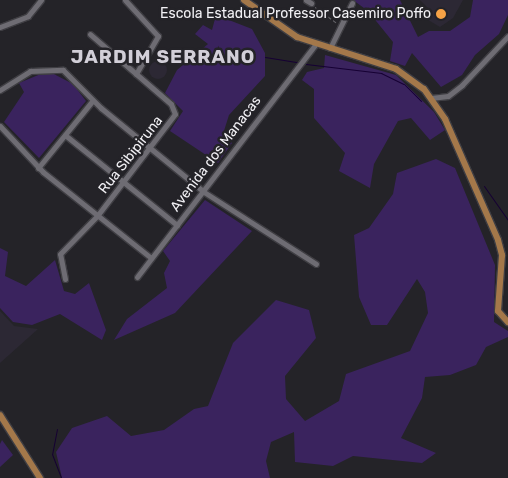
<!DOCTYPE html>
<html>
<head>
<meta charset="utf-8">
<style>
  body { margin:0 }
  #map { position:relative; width:508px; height:478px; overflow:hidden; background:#242328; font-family:Rubik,sans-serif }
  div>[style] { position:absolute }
  .built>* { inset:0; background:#2c2834 }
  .round { border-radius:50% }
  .green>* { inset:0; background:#3a235e }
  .stream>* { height:1px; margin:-0.5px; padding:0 0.5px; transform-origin:0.5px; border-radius:0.5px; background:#160033 }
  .path>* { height:1px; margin-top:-0.5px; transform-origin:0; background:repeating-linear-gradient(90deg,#66656a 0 5px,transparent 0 7.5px) }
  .roads { filter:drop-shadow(1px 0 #3f3e43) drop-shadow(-1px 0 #3f3e43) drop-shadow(0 1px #3f3e43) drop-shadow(0 -1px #3f3e43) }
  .minor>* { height:5px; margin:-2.5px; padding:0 2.5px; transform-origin:2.5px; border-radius:2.5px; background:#6e6c73 }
  .major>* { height:6px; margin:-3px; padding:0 3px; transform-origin:3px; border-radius:3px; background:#a4784a }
  .dots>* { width:14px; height:14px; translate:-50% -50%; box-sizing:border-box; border:2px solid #242328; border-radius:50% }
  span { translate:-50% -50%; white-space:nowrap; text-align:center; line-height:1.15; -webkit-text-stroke:5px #242328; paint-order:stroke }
  .poi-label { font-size:14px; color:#f2f1f5 }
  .right { translate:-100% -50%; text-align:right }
  .street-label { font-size:14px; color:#f2f1f5 }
  .district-label { font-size:19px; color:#d2cfd8; font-weight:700; letter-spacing:1px }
</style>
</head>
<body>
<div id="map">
  <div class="built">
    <i style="clip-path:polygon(420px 0,463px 0,453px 18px,440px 27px,425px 18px,430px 10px)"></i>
    <i class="round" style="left:149px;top:61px;width:18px;height:18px"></i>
    <i style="clip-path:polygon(0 311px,14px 326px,38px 329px,0 363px)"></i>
  </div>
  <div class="green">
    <i style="clip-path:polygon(353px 0,400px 0,418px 37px,429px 31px,450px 31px,470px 17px,473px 0,508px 0,508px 15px,499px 34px,475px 55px,462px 75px,441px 87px,412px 53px,405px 66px,390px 61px,393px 42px,368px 11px)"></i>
    <i style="clip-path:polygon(216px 15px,252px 29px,265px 53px,265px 76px,229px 115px,223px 134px,232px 143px,218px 163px,170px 131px,183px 111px,165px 93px,177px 70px,208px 44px,195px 34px,203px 25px,212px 30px)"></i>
    <i style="clip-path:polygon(325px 55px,396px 75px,434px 112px,445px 130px,430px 140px,411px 118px,398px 121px,374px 164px,370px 188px,339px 171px,345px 153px,314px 118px,314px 89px,302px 80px,307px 72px,324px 68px)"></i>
    <i style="clip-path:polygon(48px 71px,73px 84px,86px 101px,39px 158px,4px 122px,24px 92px,19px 83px)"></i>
    <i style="clip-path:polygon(436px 159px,455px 168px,495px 265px,494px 322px,508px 331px,508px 337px,486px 347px,476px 365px,450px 375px,425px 377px,422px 398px,401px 438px,436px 453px,422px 463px,353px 456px,333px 466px,295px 462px,294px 432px,271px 442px,266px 461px,270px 478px,62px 478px,56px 452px,72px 428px,107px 416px,131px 436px,164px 430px,194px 409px,208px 406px,233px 343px,276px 300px,309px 310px,316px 338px,285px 376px,286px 399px,305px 421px,339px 401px,346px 374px,410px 351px,428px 313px,425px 292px,417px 279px,387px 325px,371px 325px,359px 297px,354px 235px,369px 228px,393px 194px,397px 173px)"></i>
    <i style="clip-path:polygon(205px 200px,252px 231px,175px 313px,114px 340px,127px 319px,167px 288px,164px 273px,170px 261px,163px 251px)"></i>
    <i style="clip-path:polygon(0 248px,8px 252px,5px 276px,26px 286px,55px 260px,64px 291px,75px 294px,89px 283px,106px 330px,102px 340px,60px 314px,32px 325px,13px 322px,0 308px)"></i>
    <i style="clip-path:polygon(2px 440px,13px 455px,0 467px,0 444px)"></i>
  </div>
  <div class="stream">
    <i style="left:265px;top:57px;width:33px;rotate:9deg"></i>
    <i style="left:306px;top:64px;width:76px;rotate:6.8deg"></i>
    <i style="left:381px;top:73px;width:25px;rotate:26deg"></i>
    <i style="left:404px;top:84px;width:24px;rotate:45deg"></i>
    <i style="left:484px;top:186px;width:42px;rotate:54.8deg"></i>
    <i style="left:57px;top:429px;width:25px;rotate:101deg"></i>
    <i style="left:52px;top:454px;width:26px;rotate:69deg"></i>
  </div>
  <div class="path">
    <i style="left:315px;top:7px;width:26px;rotate:36deg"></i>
  </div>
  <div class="roads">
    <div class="minor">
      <i style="left:125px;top:0;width:49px;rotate:47.5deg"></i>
      <i style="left:158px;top:36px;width:44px;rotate:120.1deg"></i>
      <i style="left:306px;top:0;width:6px;rotate:31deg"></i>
      <i style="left:0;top:27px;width:30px;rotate:-21deg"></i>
      <i style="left:28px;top:16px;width:21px;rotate:-51deg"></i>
      <i style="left:330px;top:48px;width:50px;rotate:-63.9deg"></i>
      <i style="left:0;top:90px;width:36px;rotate:-32deg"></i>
      <i style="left:30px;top:71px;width:33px;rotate:-2deg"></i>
      <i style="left:63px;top:70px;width:54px;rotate:45deg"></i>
      <i style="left:101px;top:108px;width:133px;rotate:39.2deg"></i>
      <i style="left:204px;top:192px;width:133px;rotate:32.7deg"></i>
      <i style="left:431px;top:98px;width:17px;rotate:-7deg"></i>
      <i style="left:448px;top:96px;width:18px;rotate:-38deg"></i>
      <i style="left:462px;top:85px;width:67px;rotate:-46.8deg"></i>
      <i style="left:0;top:126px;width:63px;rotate:46.9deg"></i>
      <i style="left:43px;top:172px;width:138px;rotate:38.5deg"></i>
      <i style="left:65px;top:135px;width:144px;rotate:38.8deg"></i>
      <i style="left:38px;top:168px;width:87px;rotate:-51deg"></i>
      <i style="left:137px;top:277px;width:292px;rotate:-52.5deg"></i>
      <i style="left:65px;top:279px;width:25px;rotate:-101deg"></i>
      <i style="left:60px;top:254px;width:53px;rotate:-45.8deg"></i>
      <i style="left:97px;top:216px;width:128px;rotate:-52.6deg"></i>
      <i style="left:175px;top:114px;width:11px;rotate:-112deg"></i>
      <i style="left:171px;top:104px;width:107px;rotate:-139.2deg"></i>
    </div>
    <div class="major">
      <i style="left:244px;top:0;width:65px;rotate:34.9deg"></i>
      <i style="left:297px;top:37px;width:104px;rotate:17.9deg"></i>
      <i style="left:396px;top:69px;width:34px;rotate:36deg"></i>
      <i style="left:424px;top:89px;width:37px;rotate:55deg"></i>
      <i style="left:445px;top:119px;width:132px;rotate:66.3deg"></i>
      <i style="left:498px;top:240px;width:16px;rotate:75deg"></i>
      <i style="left:502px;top:255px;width:56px;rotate:94.1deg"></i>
      <i style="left:498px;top:311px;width:15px;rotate:48deg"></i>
      <i style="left:0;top:415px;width:75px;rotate:57.6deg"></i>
    </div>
  </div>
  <div class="dots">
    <i style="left:441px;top:14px;background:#f6a246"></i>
  </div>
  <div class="poi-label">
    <span class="right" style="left:431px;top:14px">Escola Estadual Professor Casemiro Poffo</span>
  </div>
  <div class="street-label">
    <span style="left:216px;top:154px;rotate:-53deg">Avenida dos Manacas</span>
    <span style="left:131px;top:155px;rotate:-52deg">Rua Sibipiruna</span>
  </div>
  <div class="district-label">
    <span style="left:163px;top:57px">JARDIM SERRANO</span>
  </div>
</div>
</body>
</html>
